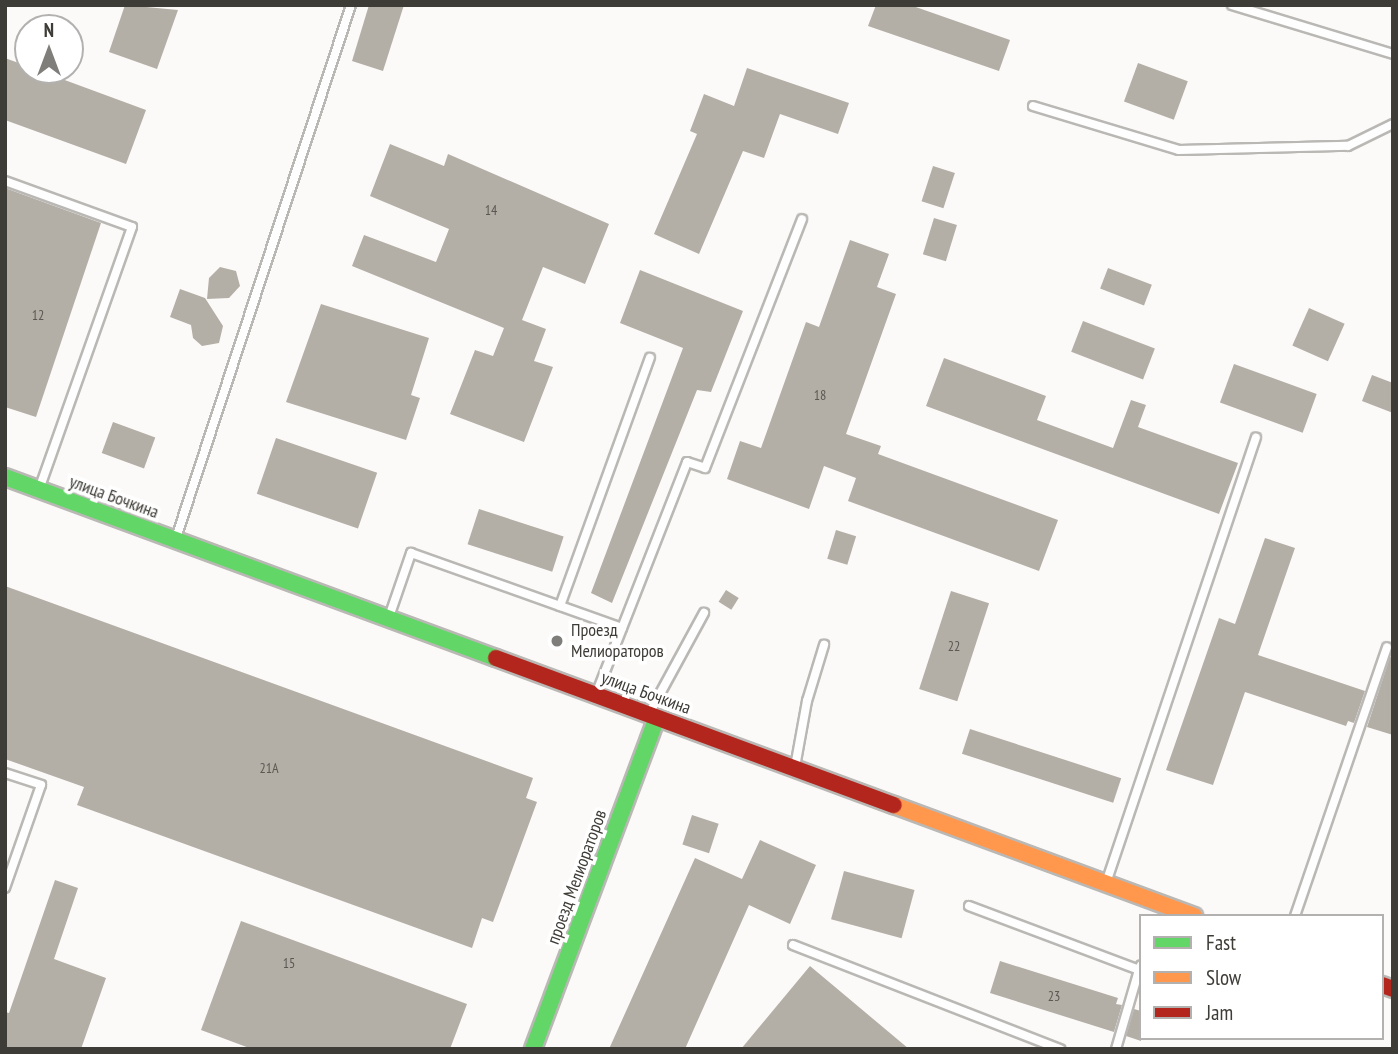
<!DOCTYPE html>
<html>
<head>
<meta charset="utf-8">
<style>
  body { margin:0 }
  #map { position:relative; width:1398px; height:1054px; overflow:hidden; background:#fcfaf8; font-family:"PT Sans Narrow",sans-serif }
  div>[style] { position:absolute }
  .building>* { inset:0; background:#b3aea6; transform-origin:0 0 }
  .roads { filter:drop-shadow(2px 0 #bab8b5) drop-shadow(-2px 0 #bab8b5) drop-shadow(0 2px #bab8b5) drop-shadow(0 -2px #bab8b5) }
  .lane>* { height:8px; margin:-4px; padding:0 4px; transform-origin:4px; border-radius:4px; background:#fffefe }
  .fast>* { height:16px; margin:-8px; padding:0 8px; transform-origin:8px; border-radius:8px; background:#63d668 }
  .slow>* { height:16px; margin:-8px; padding:0 8px; transform-origin:8px; border-radius:8px; background:#ff974d }
  .jam>* { height:16px; margin:-8px; padding:0 8px; transform-origin:8px; border-radius:8px; background:#b3261e }
  .dots>* { width:19px; height:19px; translate:-50% -50%; box-sizing:border-box; border:4px solid #fff; border-radius:50% }
  span { translate:-50% -50%; white-space:nowrap; text-align:center; line-height:1.15; -webkit-text-stroke:7px #fff; paint-order:stroke }
  .number-label { font-size:14px; color:#5b5852 }
  .number-label span { -webkit-text-stroke-width:0 }
  .street-label { font-size:18px; color:#3e3c36 }
  .poi-label { font-size:18px; color:#3e3c36 }
  .left { translate:0 -50%; text-align:left }
  .frame { position:absolute; inset:0; border:7px solid #3e3c36; pointer-events:none }
  .legend { position:absolute; left:1139px; top:914px; width:245px; height:126px; box-sizing:border-box; background:#fff; border:2px solid #b2b1af; margin:0; padding:9px 12px; list-style:none; font-size:21px; color:#3e3c36 }
  .legend li { display:flex; align-items:center; gap:14px; height:35px }
  .legend b { width:35px; border:2px solid #b2b1af }
  .north { position:absolute; left:14px; top:14px; width:70px; height:70px; box-sizing:border-box; background:#fff; border:2px solid #b2b1af; border-radius:50%; rotate:0deg; font-size:19px; font-weight:700; line-height:28px; text-align:center; color:#3e3c36 }
  .north::after { content:''; display:block; margin:auto; width:24px; height:32px; background:#807e7a; clip-path:polygon(50% 0,100% 100%,50% 72%,0 100%) }
</style>
</head>
<body>
<div id="map">
  <div class="building">
    <i style="clip-path:polygon(125px 5px,178px 10px,157px 69px,109px 52px)"></i>
    <i style="clip-path:polygon(369px 5px,404px 5px,383px 71px,352px 61px)"></i>
    <i style="clip-path:polygon(876px 5px,910px 5px,1010px 40px,999px 71px,868px 26px)"></i>
    <i style="clip-path:polygon(5px 58px,146px 110px,126px 164px,5px 120px)"></i>
    <i style="left:1138px;top:63px;width:53px;height:41px;rotate:20deg"></i>
    <i style="clip-path:polygon(747px 68px,849px 103px,838px 134px,780px 114px,764px 158px,743px 151px,699px 254px,654px 234px,697px 134px,690px 131px,704px 94px,734px 106px)"></i>
    <i style="clip-path:polygon(390px 144px,444px 166px,448px 154px,609px 224px,585px 284px,543px 267px,522px 320px,546px 329px,534px 361px,553px 367px,524px 442px,450px 414px,475px 350px,493px 356px,504px 328px,352px 266px,364px 235px,436px 262px,449px 229px,370px 196px)"></i>
    <i style="left:933px;top:166px;width:23px;height:37px;rotate:18deg"></i>
    <i style="clip-path:polygon(5px 188px,101px 223px,36px 417px,5px 407px)"></i>
    <i style="left:934px;top:218px;width:24px;height:38px;rotate:17deg"></i>
    <i style="clip-path:polygon(850px 240px,889px 254px,877px 287px,896px 294px,846px 434px,881px 446px,878px 454px,1058px 520px,1039px 571px,848px 501px,856px 478px,824px 466px,809px 509px,727px 479px,740px 441px,761px 448px,806px 322px,819px 327px)"></i>
    <i style="clip-path:polygon(220px 267px,236px 271px,240px 286px,229px 298px,207px 299px,209px 278px)"></i>
    <i style="left:1108px;top:268px;width:47px;height:22px;rotate:21deg"></i>
    <i style="clip-path:polygon(640px 270px,743px 311px,711px 392px,697px 390px,612px 603px,591px 593px,683px 348px,620px 323px)"></i>
    <i style="clip-path:polygon(180px 289px,205px 298px,223px 326px,219px 343px,202px 346px,193px 338px,191px 325px,170px 317px)"></i>
    <i style="clip-path:polygon(321px 304px,429px 338px,411px 395px,420px 398px,406px 440px,286px 402px)"></i>
    <i style="left:1309px;top:308px;width:39px;height:41px;rotate:24deg"></i>
    <i style="left:1083px;top:321px;width:77px;height:33px;rotate:21deg"></i>
    <i style="clip-path:polygon(944px 358px,1046px 396px,1037px 420px,1113px 448px,1131px 400px,1146px 405px,1138px 427px,1238px 463px,1219px 514px,926px 406px)"></i>
    <i style="left:1234px;top:364px;width:88px;height:41px;rotate:20deg"></i>
    <i style="clip-path:polygon(1372px 375px,1393px 383px,1393px 413px,1362px 401px)"></i>
    <i style="left:113px;top:422px;width:45px;height:33px;rotate:20deg"></i>
    <i style="left:276px;top:438px;width:107px;height:59px;rotate:19deg"></i>
    <i style="left:479px;top:509px;width:89px;height:37px;rotate:18deg"></i>
    <i style="left:836px;top:530px;width:21px;height:30px;rotate:17deg"></i>
    <i style="clip-path:polygon(1265px 538px,1295px 548px,1258px 655px,1365px 691px,1354px 723px,1348px 721px,1346px 726px,1245px 692px,1213px 785px,1166px 770px,1219px 618px,1235px 624px)"></i>
    <i style="clip-path:polygon(5px 586px,533px 778px,526px 798px,537px 802px,493px 922px,482px 918px,472px 948px,77px 805px,84px 787px,5px 759px)"></i>
    <i style="left:726px;top:590px;width:15px;height:14px;rotate:32deg"></i>
    <i style="left:951px;top:591px;width:40px;height:103px;rotate:18deg"></i>
    <i style="clip-path:polygon(1390px 657px,1393px 658px,1393px 735px,1367px 727px)"></i>
    <i style="left:970px;top:729px;width:159px;height:26px;rotate:18deg"></i>
    <i style="left:692px;top:815px;width:28px;height:31px;rotate:18deg"></i>
    <i style="clip-path:polygon(760px 840px,816px 865px,790px 924px,749px 905px,685px 1049px,609px 1049px,695px 858px,742px 879px)"></i>
    <i style="left:844px;top:871px;width:73px;height:50px;rotate:15deg"></i>
    <i style="clip-path:polygon(55px 880px,78px 888px,54px 959px,106px 978px,81px 1049px,5px 1049px,5px 1012px,9px 1013px)"></i>
    <i style="clip-path:polygon(241px 921px,467px 1004px,450px 1049px,252px 1049px,201px 1030px)"></i>
    <i style="clip-path:polygon(1000px 961px,1118px 998px,1116px 1004px,1122px 1005px,1114px 1032px,990px 993px)"></i>
    <i style="clip-path:polygon(810px 966px,909px 1049px,741px 1049px)"></i>
    <i style="clip-path:polygon(1134px 1009px,1141px 1011px,1141px 1041px,1126px 1036px)"></i>
  </div>
  <div class="roads">
    <div class="lane">
      <i style="left:1232px;top:5px;width:168px;rotate:16.9deg"></i>
      <i style="left:1033px;top:106px;width:152px;rotate:16.8deg"></i>
      <i style="left:1179px;top:150px;width:169px;rotate:-1.4deg"></i>
      <i style="left:1348px;top:146px;width:50px;rotate:-26.1deg"></i>
      <i style="left:5px;top:181px;width:135px;rotate:19.9deg"></i>
      <i style="left:132px;top:227px;width:276px;rotate:109.5deg"></i>
      <i style="left:176px;top:538px;width:561px;rotate:-71.82deg"></i>
      <i style="left:560px;top:606px;width:264px;rotate:-70.1deg"></i>
      <i style="left:389px;top:617px;width:68px;rotate:-71deg"></i>
      <i style="left:411px;top:553px;width:224px;rotate:19.6deg"></i>
      <i style="left:597px;top:692px;width:247px;rotate:-68.6deg"></i>
      <i style="left:687px;top:462px;width:19px;rotate:18deg"></i>
      <i style="left:705px;top:468px;width:267px;rotate:-68.7deg"></i>
      <i style="left:650px;top:712px;width:113px;rotate:-61.4deg"></i>
      <i style="left:795px;top:767px;width:67px;rotate:-79.7deg"></i>
      <i style="left:807px;top:701px;width:59px;rotate:-73.1deg"></i>
      <i style="left:5px;top:773px;width:38px;rotate:18deg"></i>
      <i style="left:41px;top:785px;width:109px;rotate:109.3deg"></i>
      <i style="left:1106px;top:883px;width:470px;rotate:-71.4deg"></i>
      <i style="left:969px;top:906px;width:182px;rotate:20.6deg"></i>
      <i style="left:1139px;top:970px;width:5px;rotate:-68deg"></i>
      <i style="left:1295px;top:916px;width:284px;rotate:-71.1deg"></i>
      <i style="left:793px;top:945px;width:287px;rotate:21.3deg"></i>
      <i style="left:1116px;top:1049px;width:82px;rotate:-73.8deg"></i>
    </div>
    <div class="fast">
      <i style="left:5px;top:477px;width:523px;rotate:20.24deg"></i>
      <i style="left:533px;top:1049px;width:353px;rotate:-69.5deg"></i>
    </div>
    <div class="slow">
      <i style="left:894px;top:805px;width:320px;rotate:20.3deg"></i>
    </div>
    <div class="jam">
      <i style="left:496px;top:658px;width:424px;rotate:20.3deg"></i>
      <i style="left:1382px;top:985px;width:12px;rotate:20deg"></i>
    </div>
  </div>
  <div class="dots">
    <i style="left:557px;top:641px;background:#807e7a"></i>
  </div>
  <div class="number-label">
    <span style="left:491px;top:210px">14</span>
    <span style="left:38px;top:315px">12</span>
    <span style="left:820px;top:395px">18</span>
    <span style="left:954px;top:646px">22</span>
    <span style="left:269px;top:768px">21А</span>
    <span style="left:289px;top:963px">15</span>
    <span style="left:1054px;top:996px">23</span>
  </div>
  <div class="street-label">
    <span style="left:114px;top:497px;rotate:20deg">улица Бочкина</span>
    <span style="left:646px;top:693px;rotate:20deg">улица Бочкина</span>
    <span style="left:577px;top:877px;rotate:-70deg">проезд Мелиораторов</span>
  </div>
  <div class="poi-label">
    <span class="left" style="left:571px;top:641px">Проезд<br>Мелиораторов</span>
  </div>
  <div class="frame"></div>
  <ul class="legend">
  <li><b style="height:9px;background:#63d668"></b>Fast</li>
  <li><b style="height:9px;background:#ff974d"></b>Slow</li>
  <li><b style="height:9px;background:#b3261e"></b>Jam</li>
  </ul>
  <div class="north">N</div>
</div>
</body>
</html>
